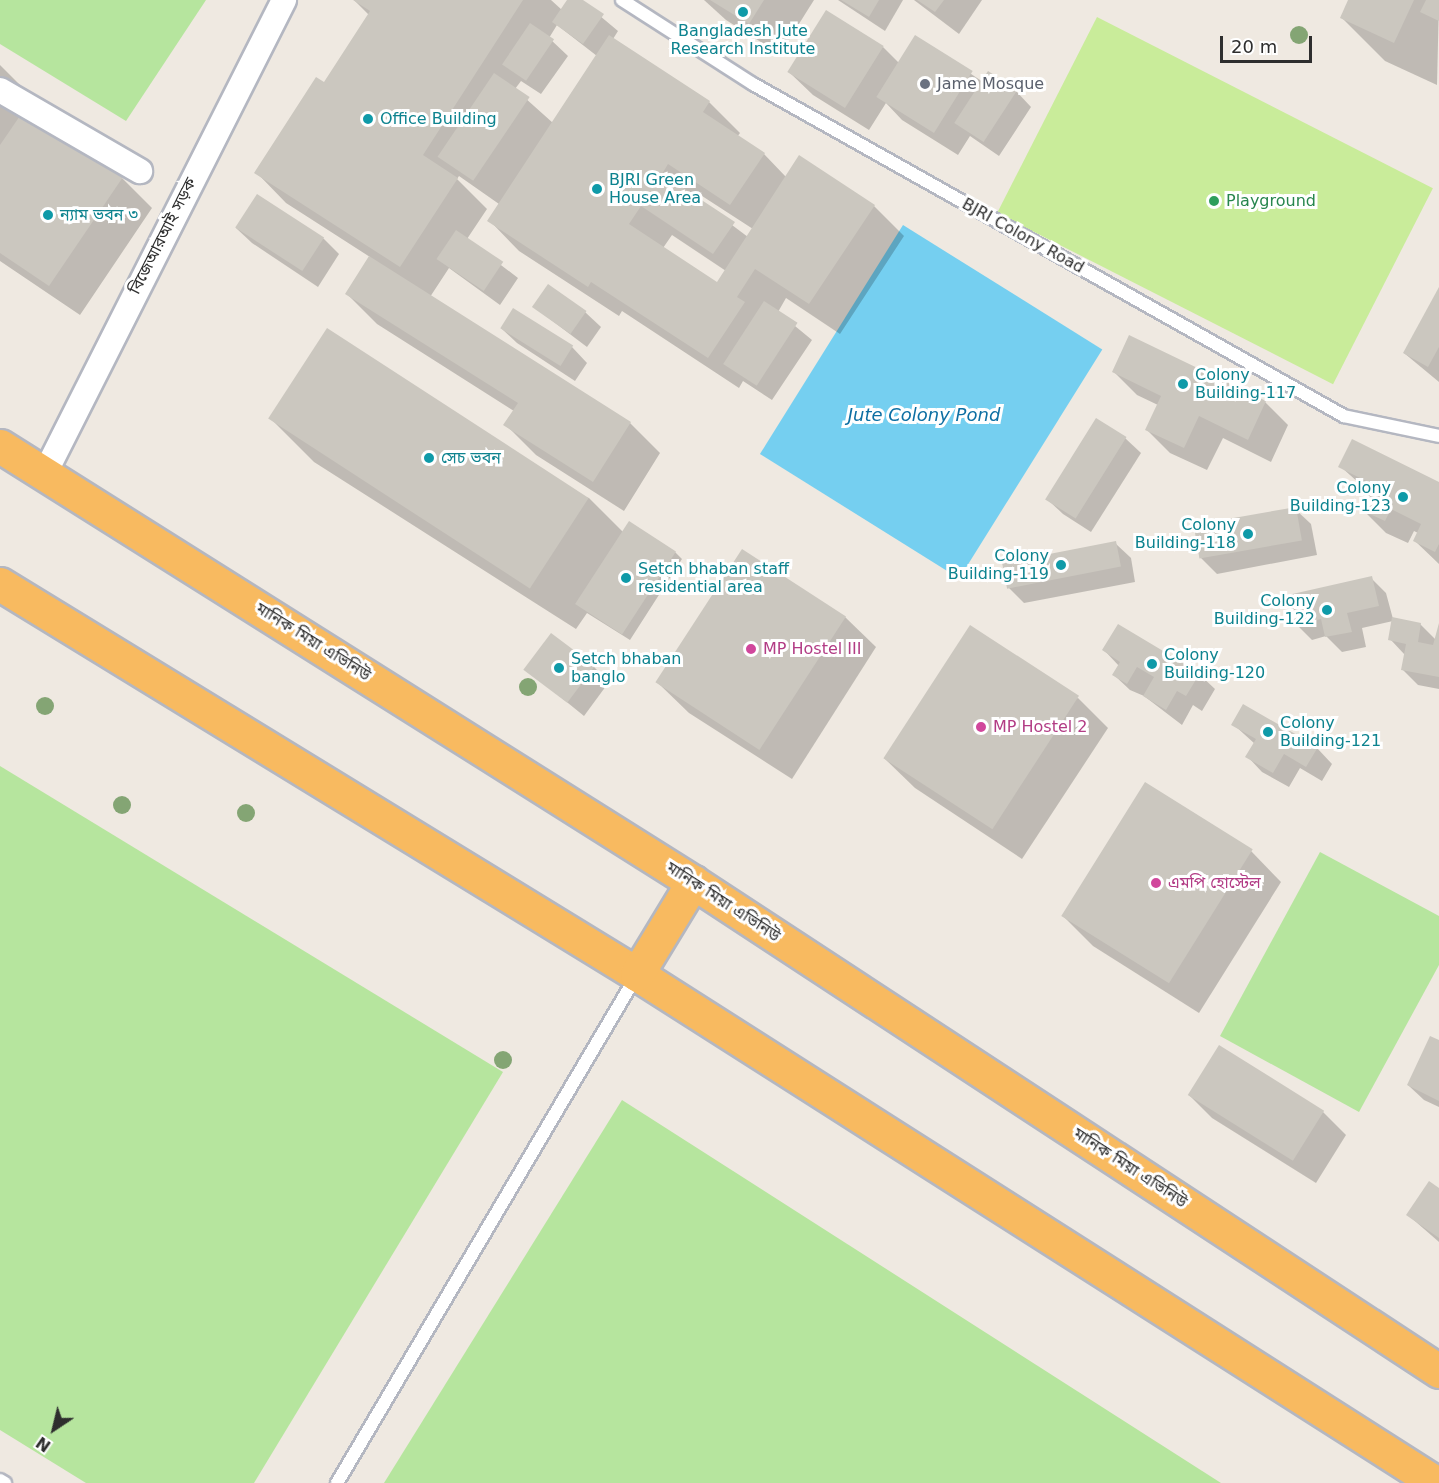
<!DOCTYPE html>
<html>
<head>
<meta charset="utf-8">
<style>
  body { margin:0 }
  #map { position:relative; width:1439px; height:1483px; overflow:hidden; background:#efe9e1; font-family:"DejaVu Sans","Noto Sans Bengali",sans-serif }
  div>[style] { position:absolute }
  .green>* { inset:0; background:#b6e59e }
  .pitch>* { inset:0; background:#c9ec9a; transform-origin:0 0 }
  .water>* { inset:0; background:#75cff0; transform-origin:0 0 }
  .shadow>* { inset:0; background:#0003 }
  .building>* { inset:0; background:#cbc7bf; transform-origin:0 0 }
  .roads { filter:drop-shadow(2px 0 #b4b7c1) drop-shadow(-2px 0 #b4b7c1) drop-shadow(0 2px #b4b7c1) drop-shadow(0 -2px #b4b7c1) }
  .service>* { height:12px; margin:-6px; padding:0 6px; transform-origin:6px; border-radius:6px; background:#fff }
  .minor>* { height:24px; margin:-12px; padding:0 12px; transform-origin:12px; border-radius:12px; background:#fff }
  .trunk>* { height:33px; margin:-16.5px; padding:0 16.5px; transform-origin:16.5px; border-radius:16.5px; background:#f8ba60 }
  .trees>* { width:18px; height:18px; margin:-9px; border-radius:50%; background:#84a574 }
  .dots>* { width:16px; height:16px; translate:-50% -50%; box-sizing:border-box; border:3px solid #fff; border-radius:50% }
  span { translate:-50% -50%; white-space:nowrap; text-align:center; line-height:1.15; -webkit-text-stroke:6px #fff; paint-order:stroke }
  .culture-label { font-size:16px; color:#0d838f }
  .left { translate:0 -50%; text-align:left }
  .right { translate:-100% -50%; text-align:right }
  .worship-label { font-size:16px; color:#5b616d }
  .leisure-label { font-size:16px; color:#27864d }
  .street-label { font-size:16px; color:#2e2e2e }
  .hotel-label { font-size:16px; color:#b23c85 }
  .water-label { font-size:18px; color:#0d6fa3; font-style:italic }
  .north { position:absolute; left:24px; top:1399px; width:60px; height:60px; -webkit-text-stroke:4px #fff; paint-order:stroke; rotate:215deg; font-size:16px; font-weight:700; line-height:24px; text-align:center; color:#2e2e2e }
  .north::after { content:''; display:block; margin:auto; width:21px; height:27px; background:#2e2e2e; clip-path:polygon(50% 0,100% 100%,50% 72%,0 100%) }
  .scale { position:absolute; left:1220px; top:36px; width:92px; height:27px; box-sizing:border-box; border:3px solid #2e2e2e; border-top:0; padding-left:8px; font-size:18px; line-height:21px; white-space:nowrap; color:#2e2e2e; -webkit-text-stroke:4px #fff; paint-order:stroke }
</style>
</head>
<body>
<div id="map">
  <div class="green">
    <i style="clip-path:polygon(0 0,206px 0,126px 121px,0 44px)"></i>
    <i style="clip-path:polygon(0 766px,503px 1072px,254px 1483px,86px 1483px,0 1430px)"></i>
    <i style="clip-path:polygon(1320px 852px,1439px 916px,1439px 965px,1359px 1112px,1220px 1036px)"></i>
    <i style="clip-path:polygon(622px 1100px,1221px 1483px,384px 1483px)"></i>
  </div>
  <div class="pitch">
    <i style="left:1097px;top:17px;width:377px;height:220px;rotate:27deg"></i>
  </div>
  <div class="water">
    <i style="left:903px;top:225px;width:235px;height:270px;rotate:32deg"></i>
  </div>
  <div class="shadow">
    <i style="clip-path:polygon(evenodd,354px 0,551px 0,562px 10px,569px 0,581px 0,618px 31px,613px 39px,709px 102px,740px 133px,737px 137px,764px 154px,786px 177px,874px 206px,904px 236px,840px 334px,786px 298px,778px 312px,812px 340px,772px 400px,743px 381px,739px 388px,622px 311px,619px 316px,519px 251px,489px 220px,499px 204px,459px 176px,457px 179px,487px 209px,467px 239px,518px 278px,500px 305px,449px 268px,430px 297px,630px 423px,660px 453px,624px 511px,536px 455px,505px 424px,514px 411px,377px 324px,347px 294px,370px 257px,286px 203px,256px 172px,324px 84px,369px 15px,354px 0,557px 25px,597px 56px,553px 123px,515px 89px,521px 81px,541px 94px,568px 56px,549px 38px,557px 25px,354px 0,699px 194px,753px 229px,748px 237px,696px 198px,699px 194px,354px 0,672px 235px,726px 271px,717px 284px,663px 248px,672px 235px)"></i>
    <i style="clip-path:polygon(704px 0,814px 0,780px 54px,726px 20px)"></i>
    <i style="clip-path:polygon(838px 0,903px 0,885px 31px)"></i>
    <i style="clip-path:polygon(914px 0,982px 0,959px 34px)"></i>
    <i style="clip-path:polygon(1349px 0,1439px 0,1437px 85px,1385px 61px,1341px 17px)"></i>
    <i style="clip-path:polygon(916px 37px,983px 82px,1016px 91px,1031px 107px,999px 156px,970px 136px,958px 155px,902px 120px,886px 103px,869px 130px,813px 95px,789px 72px,883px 47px,899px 63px)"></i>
    <i style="clip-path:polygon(0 65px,40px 105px,32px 117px,122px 178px,152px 208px,80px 315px,0 261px)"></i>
    <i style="clip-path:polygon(257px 196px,324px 239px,339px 254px,318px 287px,252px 243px,236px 228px)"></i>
    <i style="clip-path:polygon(1439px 290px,1439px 382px,1404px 353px)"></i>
    <i style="clip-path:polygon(534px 307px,585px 312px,601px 327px,587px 347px)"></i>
    <i style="clip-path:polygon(501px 328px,572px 347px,587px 363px,575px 381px,517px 343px)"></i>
    <i style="clip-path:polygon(1113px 371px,1265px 402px,1288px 425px,1271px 462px,1223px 438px,1207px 470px,1170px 453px,1147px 430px,1158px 405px,1137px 395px)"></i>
    <i style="clip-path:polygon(271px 419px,589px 498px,623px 532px,675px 552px,682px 559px,630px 640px,587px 613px,576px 629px,314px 462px)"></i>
    <i style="clip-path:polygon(1125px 438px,1141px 453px,1091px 532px,1063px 514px,1047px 499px)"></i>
    <i style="clip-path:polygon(1340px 466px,1439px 484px,1439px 564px,1415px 541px,1418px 533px,1414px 531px,1408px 543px,1386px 533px,1363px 510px,1371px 494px)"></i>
    <i style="clip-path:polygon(1295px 509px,1311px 524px,1317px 555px,1217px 574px,1201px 558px)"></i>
    <i style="clip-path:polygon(1115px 543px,1131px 558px,1135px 582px,1024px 603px,1008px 587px)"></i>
    <i style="clip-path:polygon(742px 551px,845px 617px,876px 647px,792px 779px,689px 713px,658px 683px)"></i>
    <i style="clip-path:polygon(1371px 578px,1386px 593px,1393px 619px,1420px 624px,1436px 640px,1439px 625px,1439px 689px,1418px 685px,1402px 669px,1405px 655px,1390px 639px,1393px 621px,1362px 628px,1366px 647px,1342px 652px,1326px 636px,1312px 640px,1296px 624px)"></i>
    <i style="clip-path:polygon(1118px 626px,1199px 674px,1215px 689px,1202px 711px,1193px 705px,1182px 725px,1144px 696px,1130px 690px,1114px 675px,1119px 666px,1104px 650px)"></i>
    <i style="clip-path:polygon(594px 667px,609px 682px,584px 716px,526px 669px)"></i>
    <i style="clip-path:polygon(1078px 698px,1108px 728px,1022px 859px,915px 788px,884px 758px)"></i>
    <i style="clip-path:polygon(1233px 724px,1317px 748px,1332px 764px,1322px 781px,1300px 768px,1289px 787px,1262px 772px,1247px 756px,1255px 744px)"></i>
    <i style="clip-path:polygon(1251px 851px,1281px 882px,1199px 1013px,1093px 946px,1063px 916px)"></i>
    <i style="clip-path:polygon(1439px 1042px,1439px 1107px,1424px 1100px,1408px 1085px)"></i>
    <i style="clip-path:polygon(1189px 1095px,1323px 1112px,1346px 1135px,1316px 1183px,1212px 1118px)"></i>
    <i style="clip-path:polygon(1439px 1190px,1439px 1242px,1408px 1215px)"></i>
  </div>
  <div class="building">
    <i style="clip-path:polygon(353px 0,523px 0,423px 155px,458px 178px,400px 267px,254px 173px,316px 77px,324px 82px,370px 11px)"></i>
    <i style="clip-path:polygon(567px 0,583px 0,604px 14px,583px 44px,552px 22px)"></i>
    <i style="clip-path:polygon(710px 0,764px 0,749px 24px)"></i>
    <i style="clip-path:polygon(841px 0,879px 0,869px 17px)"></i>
    <i style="clip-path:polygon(917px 0,944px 0,935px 12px)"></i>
    <i style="clip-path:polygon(1348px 0,1414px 0,1394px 43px,1340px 18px)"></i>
    <i style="clip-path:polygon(1426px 0,1439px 0,1439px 21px,1420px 12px)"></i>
    <i style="left:826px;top:10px;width:68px;height:73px;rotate:32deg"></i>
    <i style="left:530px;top:23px;width:29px;height:50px;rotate:34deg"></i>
    <i style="clip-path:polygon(609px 35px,710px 101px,703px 112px,765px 153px,730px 205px,668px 164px,662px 174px,735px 222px,713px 254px,641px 206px,629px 224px,717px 282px,799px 155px,875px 205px,809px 304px,755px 269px,737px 297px,745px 302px,708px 358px,591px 282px,588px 287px,487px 221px)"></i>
    <i style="left:915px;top:35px;width:68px;height:73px;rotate:32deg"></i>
    <i style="left:988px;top:71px;width:35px;height:62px;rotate:33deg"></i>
    <i style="left:494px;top:73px;width:43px;height:101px;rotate:34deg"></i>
    <i style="clip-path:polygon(24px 110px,123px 177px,49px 286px,0 253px,0 145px)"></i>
    <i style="left:257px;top:194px;width:80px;height:40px;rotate:33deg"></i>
    <i style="left:456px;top:230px;width:57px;height:35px;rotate:34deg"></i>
    <i style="clip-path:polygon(369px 256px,631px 422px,593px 482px,503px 425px,518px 403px,345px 294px)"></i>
    <i style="left:548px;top:284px;width:47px;height:28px;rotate:35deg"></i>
    <i style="clip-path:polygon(1439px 287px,1439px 347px,1428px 367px,1403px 353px)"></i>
    <i style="left:764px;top:301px;width:40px;height:75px;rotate:33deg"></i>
    <i style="left:513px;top:308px;width:71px;height:24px;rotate:32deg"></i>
    <i style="left:327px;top:328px;width:312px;height:108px;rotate:33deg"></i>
    <i style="clip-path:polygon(1129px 335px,1266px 401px,1248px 440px,1199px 416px,1184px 448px,1145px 430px,1161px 396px,1112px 372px)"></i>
    <i style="left:1096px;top:418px;width:36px;height:96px;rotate:32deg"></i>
    <i style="clip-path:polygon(1352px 439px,1439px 482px,1439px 544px,1435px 552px,1413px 541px,1421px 524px,1391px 509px,1385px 521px,1361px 510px,1374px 485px,1338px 467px)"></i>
    <i style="left:1296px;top:507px;width:34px;height:104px;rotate:80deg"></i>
    <i style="left:629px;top:521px;width:56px;height:99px;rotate:33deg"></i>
    <i style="left:1116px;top:541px;width:26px;height:116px;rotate:79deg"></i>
    <i style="left:742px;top:549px;width:124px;height:159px;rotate:33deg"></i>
    <i style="clip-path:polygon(1372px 576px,1379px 606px,1347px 613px,1352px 632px,1325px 637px,1321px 619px,1295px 625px,1288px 595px)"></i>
    <i style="clip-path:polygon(1392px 617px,1421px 623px,1418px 642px,1433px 645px,1439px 623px,1439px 677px,1401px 670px,1406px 644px,1388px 640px)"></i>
    <i style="clip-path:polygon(1118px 624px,1200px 673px,1186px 696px,1177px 691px,1166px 710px,1143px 696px,1154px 677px,1137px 667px,1127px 684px,1112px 675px,1120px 662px,1102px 650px)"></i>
    <i style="left:970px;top:625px;width:130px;height:159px;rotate:33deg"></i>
    <i style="left:551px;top:633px;width:55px;height:46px;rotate:37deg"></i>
    <i style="clip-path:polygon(1243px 704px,1318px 747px,1306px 767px,1284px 754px,1273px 773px,1245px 757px,1256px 739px,1231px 725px)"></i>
    <i style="left:1145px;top:782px;width:127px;height:158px;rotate:32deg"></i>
    <i style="clip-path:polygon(1430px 1036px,1439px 1040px,1439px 1101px,1407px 1085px)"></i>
    <i style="left:1219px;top:1045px;width:124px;height:59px;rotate:32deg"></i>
    <i style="clip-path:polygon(1429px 1181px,1439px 1188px,1439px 1238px,1406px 1215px)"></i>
  </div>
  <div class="roads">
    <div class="service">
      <i style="left:622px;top:0;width:156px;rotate:32.7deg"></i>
      <i style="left:753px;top:84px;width:678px;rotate:29.33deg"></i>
      <i style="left:1344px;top:416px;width:97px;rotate:11.9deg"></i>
      <i style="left:0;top:1480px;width:6px;rotate:31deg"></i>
      <i style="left:337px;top:1483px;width:590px;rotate:-59.44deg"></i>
    </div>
    <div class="minor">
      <i style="left:0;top:90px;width:162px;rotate:30.1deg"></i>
      <i style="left:45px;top:473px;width:530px;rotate:-63.19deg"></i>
    </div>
    <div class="trunk">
      <i style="left:0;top:446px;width:819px;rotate:32.18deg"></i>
      <i style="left:693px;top:882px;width:892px;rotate:33.24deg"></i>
      <i style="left:0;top:584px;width:747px;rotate:31.48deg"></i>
      <i style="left:637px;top:974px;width:947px;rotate:32.5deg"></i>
      <i style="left:637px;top:974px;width:108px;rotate:-58.7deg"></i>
    </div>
  </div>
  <div class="trees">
    <i style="left:1299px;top:35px"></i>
    <i style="left:528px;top:687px"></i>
    <i style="left:45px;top:706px"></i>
    <i style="left:122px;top:805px"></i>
    <i style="left:246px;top:813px"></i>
    <i style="left:503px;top:1060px"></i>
  </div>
  <div class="dots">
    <i style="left:743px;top:12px;background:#0f9aa8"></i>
    <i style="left:925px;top:84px;background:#6b7280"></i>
    <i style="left:368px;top:119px;background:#0f9aa8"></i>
    <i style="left:597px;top:189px;background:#0f9aa8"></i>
    <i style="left:1214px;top:201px;background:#2e9e5b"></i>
    <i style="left:48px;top:215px;background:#0f9aa8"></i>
    <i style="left:1183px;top:384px;background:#0f9aa8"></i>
    <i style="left:429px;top:458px;background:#0f9aa8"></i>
    <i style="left:1403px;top:497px;background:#0f9aa8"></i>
    <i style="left:1248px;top:534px;background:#0f9aa8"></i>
    <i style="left:1061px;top:565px;background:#0f9aa8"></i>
    <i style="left:626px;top:578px;background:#0f9aa8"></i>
    <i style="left:1327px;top:610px;background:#0f9aa8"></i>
    <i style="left:751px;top:649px;background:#d1479c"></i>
    <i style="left:1152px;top:664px;background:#0f9aa8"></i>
    <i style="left:559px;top:668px;background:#0f9aa8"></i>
    <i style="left:981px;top:727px;background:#d1479c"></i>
    <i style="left:1268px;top:732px;background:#0f9aa8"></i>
    <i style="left:1156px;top:883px;background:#d1479c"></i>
  </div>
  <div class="culture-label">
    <span style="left:743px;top:40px">Bangladesh Jute<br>Research Institute</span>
    <span class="left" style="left:380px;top:119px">Office Building</span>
    <span class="left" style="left:609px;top:189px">BJRI Green<br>House Area</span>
    <span class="left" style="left:60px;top:215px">ন্যাম ভবন ৩</span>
    <span class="left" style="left:1195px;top:384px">Colony<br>Building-117</span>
    <span class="left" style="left:441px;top:458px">সেচ ভবন</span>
    <span class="right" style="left:1391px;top:497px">Colony<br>Building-123</span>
    <span class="right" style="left:1236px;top:534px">Colony<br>Building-118</span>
    <span class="right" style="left:1049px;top:565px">Colony<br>Building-119</span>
    <span class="left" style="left:638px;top:578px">Setch bhaban staff<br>residential area</span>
    <span class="right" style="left:1315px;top:610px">Colony<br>Building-122</span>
    <span class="left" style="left:1164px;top:664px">Colony<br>Building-120</span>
    <span class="left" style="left:571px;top:668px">Setch bhaban<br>banglo</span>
    <span class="left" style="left:1280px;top:732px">Colony<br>Building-121</span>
  </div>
  <div class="worship-label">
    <span class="left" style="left:937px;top:84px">Jame Mosque</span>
  </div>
  <div class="leisure-label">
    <span class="left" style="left:1226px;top:201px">Playground</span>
  </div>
  <div class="street-label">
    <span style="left:163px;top:236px;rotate:-63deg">বিজেআরআই সড়ক</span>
    <span style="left:1023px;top:236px;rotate:29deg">BJRI Colony Road</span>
    <span style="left:313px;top:642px;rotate:32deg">মানিক মিয়া এভিনিউ</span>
    <span style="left:723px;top:902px;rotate:33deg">মানিক মিয়া এভিনিউ</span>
    <span style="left:1130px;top:1168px;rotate:33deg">মানিক মিয়া এভিনিউ</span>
  </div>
  <div class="hotel-label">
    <span class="left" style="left:763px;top:649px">MP Hostel III</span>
    <span class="left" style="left:993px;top:727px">MP Hostel 2</span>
    <span class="left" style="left:1168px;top:883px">এমপি হোস্টেল</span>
  </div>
  <div class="water-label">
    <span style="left:924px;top:415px">Jute Colony Pond</span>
  </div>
  <div class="north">N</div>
  <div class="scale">20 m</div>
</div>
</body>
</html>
